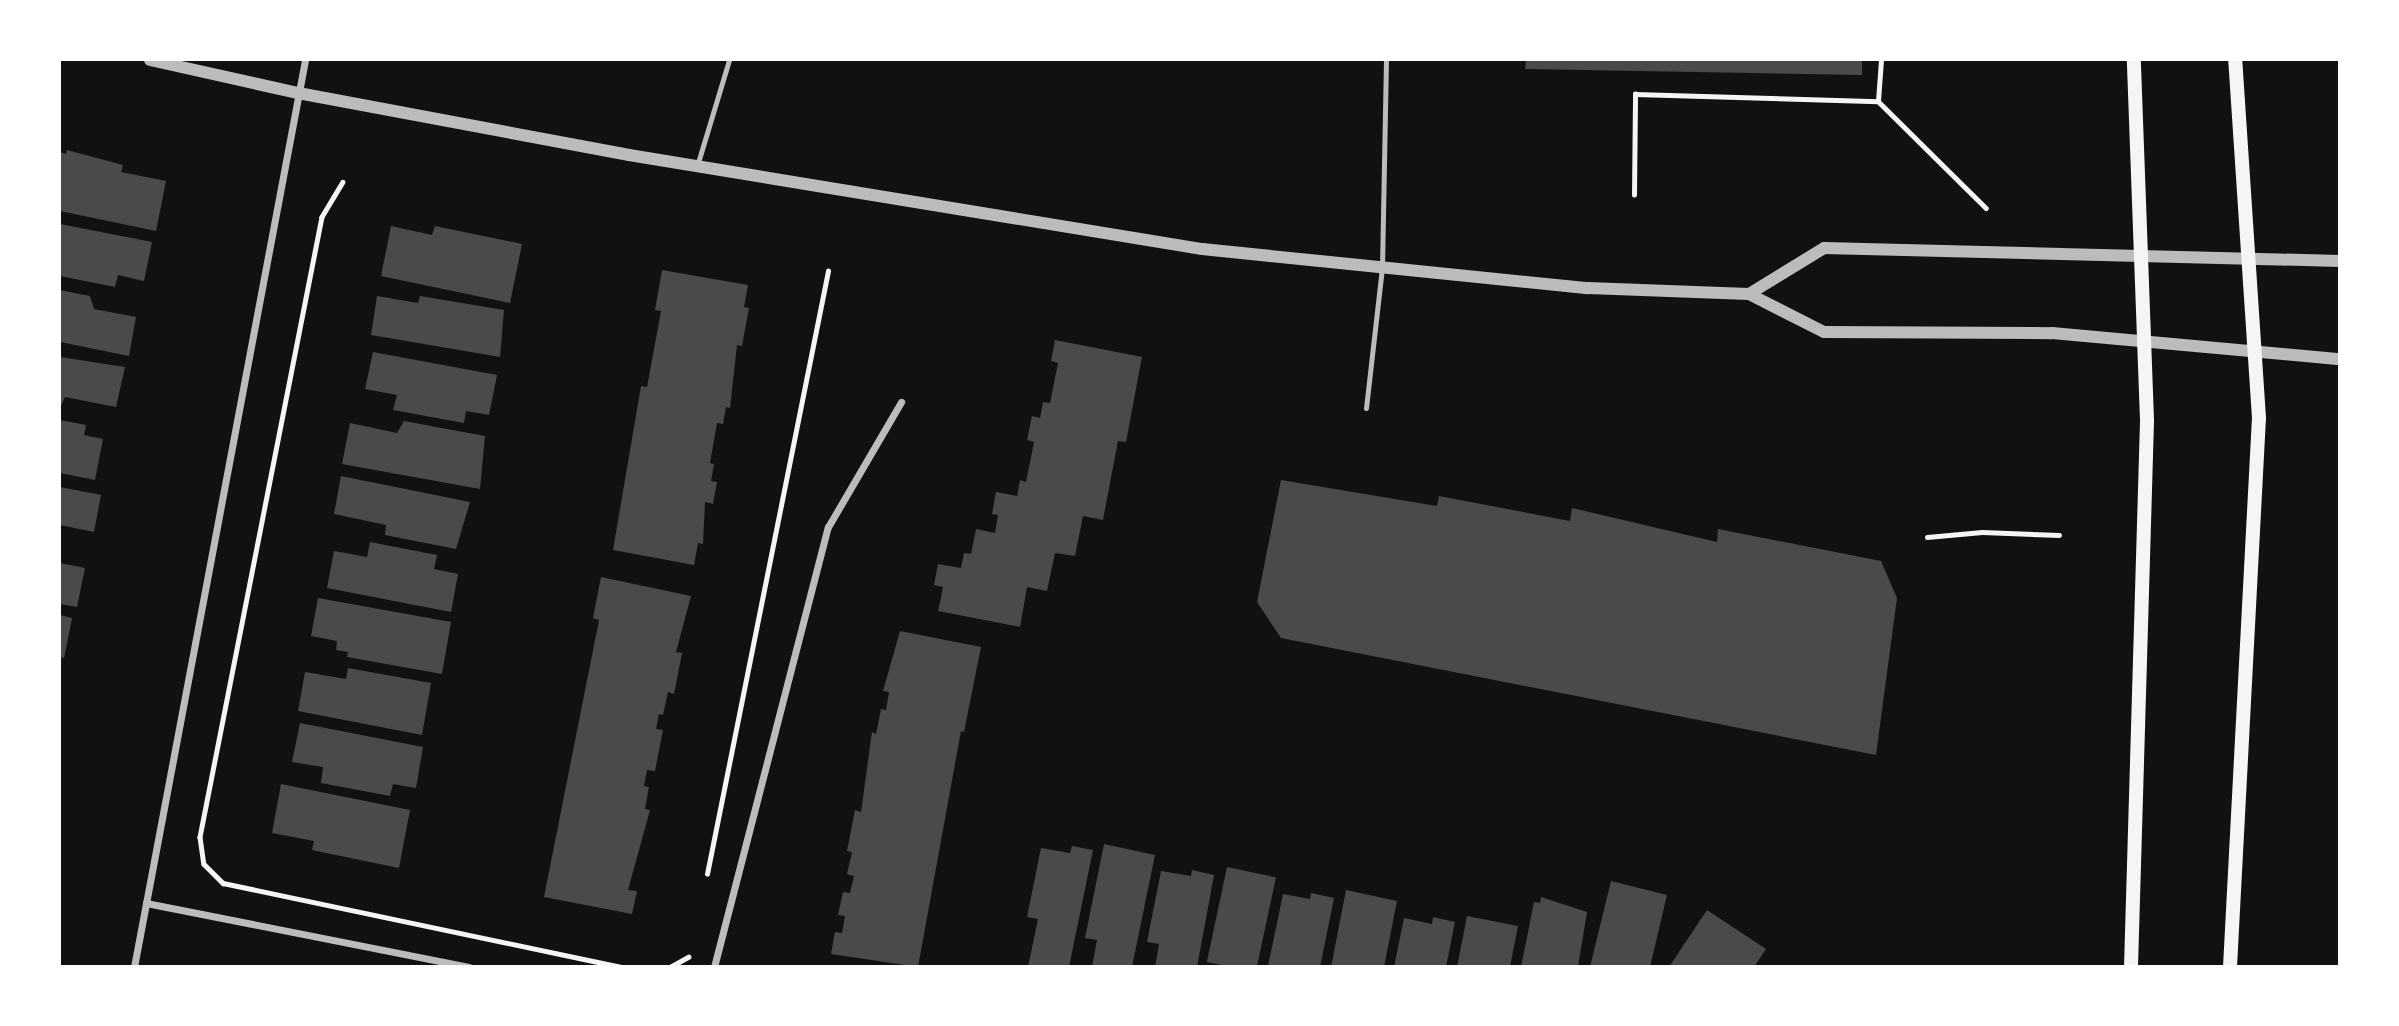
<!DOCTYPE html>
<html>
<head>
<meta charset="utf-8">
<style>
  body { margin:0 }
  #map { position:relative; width:2399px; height:1026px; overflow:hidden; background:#111; font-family:Signika,sans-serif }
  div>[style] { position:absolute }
  .building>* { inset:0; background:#4a4a4a; transform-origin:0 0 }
  .path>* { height:4.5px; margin:-2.25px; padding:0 2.25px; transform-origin:2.25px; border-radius:2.25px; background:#f5f5f5 }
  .service>* { height:5px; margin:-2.5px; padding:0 2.5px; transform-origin:2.5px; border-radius:2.5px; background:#bcbcbc }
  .minor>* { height:7px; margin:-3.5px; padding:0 3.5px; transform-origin:3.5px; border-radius:3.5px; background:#bcbcbc }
  .tertiary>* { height:12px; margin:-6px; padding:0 6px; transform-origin:6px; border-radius:6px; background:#bcbcbc }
  .secondary>* { height:14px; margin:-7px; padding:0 7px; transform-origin:7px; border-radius:7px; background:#f5f5f5 }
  span { translate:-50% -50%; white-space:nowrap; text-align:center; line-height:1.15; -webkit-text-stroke:5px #fff; paint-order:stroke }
  .frame { position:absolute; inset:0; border:61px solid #fff; pointer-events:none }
</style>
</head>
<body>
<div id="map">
  <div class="building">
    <i style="clip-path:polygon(1526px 60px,1862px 60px,1862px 75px,1525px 69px)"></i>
    <i style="clip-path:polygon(67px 150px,123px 165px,121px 172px,166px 181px,156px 231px,60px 211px,60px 152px,66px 154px)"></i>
    <i style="clip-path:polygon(60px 224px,152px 242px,144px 281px,118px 275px,115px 287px,60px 276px)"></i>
    <i style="clip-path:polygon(391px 226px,432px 235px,435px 226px,522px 244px,510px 303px,381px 276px)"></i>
    <i style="clip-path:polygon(662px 270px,748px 285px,744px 307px,749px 308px,742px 346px,737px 345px,730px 408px,726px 407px,723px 424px,717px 423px,710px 463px,714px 464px,711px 481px,717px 482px,713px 504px,705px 502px,703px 544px,698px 543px,694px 565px,613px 550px,641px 386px,647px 387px,661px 311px,655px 310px)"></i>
    <i style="clip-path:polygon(60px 290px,90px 296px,94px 309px,136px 317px,129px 356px,60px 342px)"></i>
    <i style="clip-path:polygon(377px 296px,418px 303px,420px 296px,504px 310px,500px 357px,371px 335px)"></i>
    <i style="clip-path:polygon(1055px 340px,1142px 357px,1126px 442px,1118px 441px,1103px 520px,1083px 516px,1075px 556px,1055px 553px,1047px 591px,1027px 587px,1020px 627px,938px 611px,943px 587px,934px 585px,938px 564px,961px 568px,964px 553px,971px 554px,976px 529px,995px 533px,998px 515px,992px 514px,996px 492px,1017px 496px,1020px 480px,1026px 482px,1034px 442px,1027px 440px,1032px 416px,1040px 418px,1043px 402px,1050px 403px,1058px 363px,1051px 361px)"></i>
    <i style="clip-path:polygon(373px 352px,497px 375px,489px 415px,466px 411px,464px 423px,393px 410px,397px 395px,365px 389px)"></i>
    <i style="clip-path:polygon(60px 357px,125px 367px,116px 407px,65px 397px,60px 408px)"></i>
    <i style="clip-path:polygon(60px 420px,86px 425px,84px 435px,103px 439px,95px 480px,60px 473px)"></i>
    <i style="clip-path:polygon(404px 421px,485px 436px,480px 489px,342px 464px,350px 423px,397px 433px)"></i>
    <i style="clip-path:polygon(341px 476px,470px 502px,456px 549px,385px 535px,386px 525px,334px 514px)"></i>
    <i style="clip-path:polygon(1281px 480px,1437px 506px,1439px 496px,1570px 521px,1572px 508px,1717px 542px,1718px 529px,1881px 561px,1897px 598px,1876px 755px,1281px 638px,1257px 602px)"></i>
    <i style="clip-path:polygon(60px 487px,101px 495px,94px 532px,60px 525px)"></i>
    <i style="clip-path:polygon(370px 542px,437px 555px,434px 569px,458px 574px,451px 612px,327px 588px,334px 551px,367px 557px)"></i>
    <i style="clip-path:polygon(60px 563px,85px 568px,77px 607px,60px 604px)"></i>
    <i style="clip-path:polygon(601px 577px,691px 596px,676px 652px,682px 653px,674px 694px,668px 692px,663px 715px,659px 714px,656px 729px,663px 730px,655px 771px,647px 770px,644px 786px,649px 787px,645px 809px,650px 810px,628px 890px,637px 891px,632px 914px,544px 897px,599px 620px,593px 618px)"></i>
    <i style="clip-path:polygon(318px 598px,451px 622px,442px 674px,347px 657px,348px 652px,336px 650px,337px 641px,311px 636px)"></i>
    <i style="clip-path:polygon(60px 615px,72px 618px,64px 658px,60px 657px)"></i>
    <i style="clip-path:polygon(900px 631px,981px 647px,964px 732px,961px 731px,918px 967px,831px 954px,835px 932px,842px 933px,845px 916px,838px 915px,843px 892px,850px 893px,854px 876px,847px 874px,852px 852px,847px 851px,855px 810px,861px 812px,872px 732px,876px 734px,881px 709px,886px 710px,889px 692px,883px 691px)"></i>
    <i style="clip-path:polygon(348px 668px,431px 683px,422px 735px,298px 711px,305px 672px,346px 679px)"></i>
    <i style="clip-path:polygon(300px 723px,423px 747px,416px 788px,393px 784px,390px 796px,321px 783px,323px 767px,292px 762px)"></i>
    <i style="clip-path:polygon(281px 784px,410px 810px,399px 868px,312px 850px,314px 841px,272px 833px)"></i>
    <i style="clip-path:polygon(1104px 844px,1155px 855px,1132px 967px,1092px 967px,1097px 940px,1085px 938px)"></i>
    <i style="clip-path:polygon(1072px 846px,1093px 850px,1069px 967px,1028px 967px,1038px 919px,1027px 917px,1041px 848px,1070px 853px)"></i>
    <i style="left:1227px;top:867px;width:50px;height:97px;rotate:12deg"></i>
    <i style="clip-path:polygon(1192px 870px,1214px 875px,1197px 967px,1155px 967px,1159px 944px,1147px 942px,1161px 871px,1191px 876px)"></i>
    <i style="clip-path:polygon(1611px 881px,1667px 895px,1650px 967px,1590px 967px)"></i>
    <i style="clip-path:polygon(1346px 890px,1397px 901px,1384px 967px,1331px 967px)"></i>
    <i style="clip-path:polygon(1311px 893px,1334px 898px,1320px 967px,1268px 966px,1283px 894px,1310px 899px)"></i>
    <i style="clip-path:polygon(1541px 897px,1587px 912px,1578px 967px,1521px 967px,1534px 902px,1540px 903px)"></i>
    <i style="clip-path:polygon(1707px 910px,1766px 949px,1754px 967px,1669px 967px)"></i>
    <i style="clip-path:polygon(1467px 916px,1518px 926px,1510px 967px,1457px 967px)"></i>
    <i style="clip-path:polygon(1433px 917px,1455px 922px,1446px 967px,1394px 967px,1404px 918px,1432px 924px)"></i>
  </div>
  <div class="path">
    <i style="left:1878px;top:101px;width:41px;rotate:-85.8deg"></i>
    <i style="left:343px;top:182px;width:41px;rotate:121deg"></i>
    <i style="left:322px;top:217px;width:632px;rotate:101.13deg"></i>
    <i style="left:200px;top:837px;width:27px;rotate:82deg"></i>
    <i style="left:204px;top:864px;width:27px;rotate:45deg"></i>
    <i style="left:223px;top:883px;width:408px;rotate:11.9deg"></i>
    <i style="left:1634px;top:195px;width:101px;rotate:-89.4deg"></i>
    <i style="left:1635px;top:94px;width:243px;rotate:1.7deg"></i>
    <i style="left:1878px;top:101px;width:152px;rotate:44.7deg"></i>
    <i style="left:1927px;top:537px;width:55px;rotate:-5.2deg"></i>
    <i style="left:1982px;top:532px;width:77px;rotate:2.2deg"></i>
    <i style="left:707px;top:874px;width:615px;rotate:-78.65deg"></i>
    <i style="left:670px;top:967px;width:21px;rotate:-29deg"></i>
  </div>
  <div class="service">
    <i style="left:697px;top:166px;width:111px;rotate:-73.2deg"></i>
    <i style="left:1366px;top:408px;width:141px;rotate:-83.5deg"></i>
    <i style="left:1382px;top:268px;width:208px;rotate:-88.9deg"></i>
  </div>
  <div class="minor">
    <i style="left:146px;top:903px;width:329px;rotate:11.2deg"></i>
    <i style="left:134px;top:967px;width:923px;rotate:-79.32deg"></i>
    <i style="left:714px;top:967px;width:455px;rotate:-75.5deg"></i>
    <i style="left:828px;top:527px;width:145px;rotate:-59.7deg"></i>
  </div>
  <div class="tertiary">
    <i style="left:150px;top:60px;width:152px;rotate:12.6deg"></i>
    <i style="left:298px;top:93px;width:337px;rotate:10.6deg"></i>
    <i style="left:629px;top:155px;width:581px;rotate:9.32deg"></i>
    <i style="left:1202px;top:249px;width:388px;rotate:5.8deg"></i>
    <i style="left:1588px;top:288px;width:161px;rotate:2.1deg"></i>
    <i style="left:1749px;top:294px;width:84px;rotate:26.9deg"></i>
    <i style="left:1824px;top:332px;width:228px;rotate:0.3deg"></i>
    <i style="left:2052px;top:333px;width:289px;rotate:5.2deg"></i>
    <i style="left:1749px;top:294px;width:88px;rotate:-31.5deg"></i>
    <i style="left:1824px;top:248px;width:516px;rotate:1.44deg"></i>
  </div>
  <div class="secondary">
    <i style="left:2131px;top:967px;width:547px;rotate:-88.32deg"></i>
    <i style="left:2147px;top:420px;width:360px;rotate:-92.1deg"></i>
    <i style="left:2230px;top:967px;width:550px;rotate:-86.98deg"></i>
    <i style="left:2259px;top:418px;width:359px;rotate:-93.8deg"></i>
  </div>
  <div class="frame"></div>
</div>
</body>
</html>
